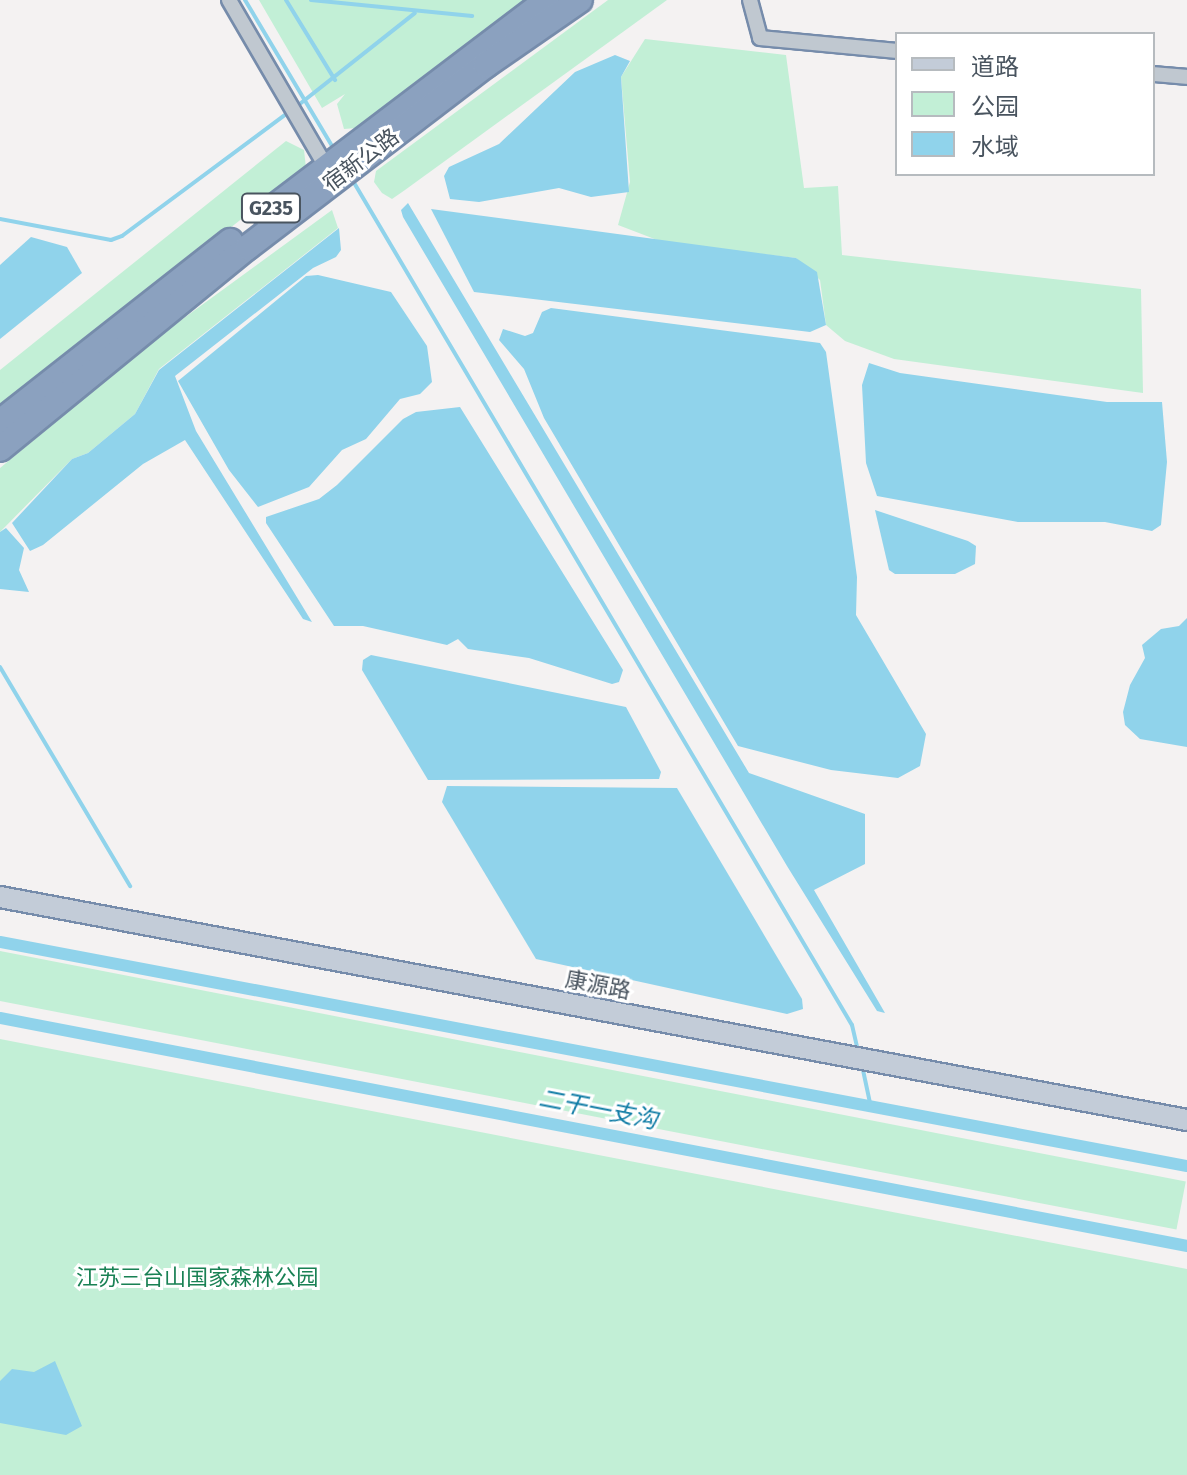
<!DOCTYPE html>
<html>
<head>
<meta charset="utf-8">
<style>
  body { margin:0 }
  #map { position:relative; width:1187px; height:1475px; overflow:hidden; background:#f4f2f2; font-family:"Fira Sans","Noto Sans SC",sans-serif }
  div>[style] { position:absolute }
  .green>* { inset:0; background:#c2efd6; transform-origin:0 0 }
  .water>* { inset:0; background:#90d3eb }
  .stream>* { height:4px; margin:-2px; padding:0 2px; transform-origin:2px; border-radius:2px; background:#90d3eb }
  .canal>* { height:12px; margin:-6px; padding:0 6px; transform-origin:6px; border-radius:6px; background:#90d3eb }
  .roads { filter:drop-shadow(2px 0 #768cab) drop-shadow(-2px 0 #768cab) drop-shadow(0 2px #768cab) drop-shadow(0 -2px #768cab) }
  .street>* { height:14px; margin:-7px; padding:0 7px; transform-origin:7px; border-radius:7px; background:#c0c8d0 }
  .secondary>* { height:20px; margin:-10px; padding:0 10px; transform-origin:10px; border-radius:10px; background:#c3ccd8 }
  .highway>* { height:24px; margin:-12px; padding:0 12px; transform-origin:12px; border-radius:12px; background:#8ba1bf }
  span { translate:-50% -50%; white-space:nowrap; text-align:center; line-height:1.15; -webkit-text-stroke:6px #fff; paint-order:stroke }
  .shield-label span { padding:2px 6px; background:#fff; border:2px solid; border-radius:6px; -webkit-text-stroke-width:0 }
  .shield-label { font-size:20px; color:#49545f; font-weight:700 }
  .street-label { font-size:22px; color:#49545f }
  .park-label { font-size:22px; color:#198154 }
  .water-label { font-size:24px; color:#0f7ca5; font-style:italic }
  .legend { position:absolute; left:895px; top:32px; width:260px; height:144px; box-sizing:border-box; background:#fff; border:2px solid #b6bbbf; margin:0; padding:10px 14px; list-style:none; font-size:24px; color:#49545f }
  .legend li { display:flex; align-items:center; gap:16px; height:40px }
  .legend b { width:40px; border:2px solid #b6bbbf }
</style>
</head>
<body>
<div id="map">
  <div class="green">
    <i style="clip-path:polygon(259px 0,528px 0,357px 128px,344px 129px,337px 104px,345px 94px,322px 108px)"></i>
    <i style="clip-path:polygon(608px 0,667px 0,405px 190px,392px 199px,382px 193px,374px 182px,376px 171px)"></i>
    <i style="clip-path:polygon(645px 39px,786px 55px,804px 188px,838px 186px,842px 255px,1141px 289px,1143px 393px,894px 359px,845px 341px,826px 325px,820px 280px,796px 258px,665px 243px,618px 225px,630px 182px,621px 77px)"></i>
    <i style="clip-path:polygon(286px 141px,304px 150px,306px 168px,0 410px,0 370px)"></i>
    <i style="clip-path:polygon(332px 210px,338px 228px,159px 369px,135px 414px,88px 453px,72px 459px,0 532px,0 468px,158px 337px)"></i>
    <i style="left:0;top:951px;width:1208px;height:49px;rotate:11deg"></i>
    <i style="clip-path:polygon(0 1039px,1187px 1269px,1187px 1475px,0 1475px)"></i>
  </div>
  <div class="water">
    <i style="clip-path:polygon(615px 55px,630px 61px,621px 77px,629px 192px,591px 197px,559px 188px,479px 202px,450px 199px,444px 176px,449px 167px,499px 144px,575px 72px)"></i>
    <i style="clip-path:polygon(408px 203px,749px 773px,865px 814px,865px 864px,814px 890px,885px 1013px,877px 1011px,787px 866px,403px 217px,401px 210px)"></i>
    <i style="clip-path:polygon(431px 209px,796px 258px,817px 272px,826px 325px,810px 332px,474px 292px)"></i>
    <i style="clip-path:polygon(339px 228px,341px 250px,336px 257px,313px 268px,175px 376px,196px 431px,312px 622px,303px 619px,185px 440px,143px 464px,43px 545px,30px 551px,12px 523px,72px 459px,88px 453px,135px 414px,159px 370px)"></i>
    <i style="clip-path:polygon(31px 237px,67px 247px,82px 273px,0 339px,0 265px)"></i>
    <i style="clip-path:polygon(318px 275px,391px 292px,427px 346px,432px 382px,420px 394px,400px 399px,366px 439px,342px 450px,309px 487px,258px 507px,229px 470px,178px 381px,306px 276px)"></i>
    <i style="clip-path:polygon(551px 308px,820px 343px,826px 352px,857px 577px,856px 615px,926px 734px,920px 766px,898px 778px,831px 770px,738px 746px,544px 418px,524px 369px,499px 340px,503px 329px,525px 336px,533px 333px,542px 312px)"></i>
    <i style="clip-path:polygon(869px 363px,900px 373px,1107px 402px,1162px 402px,1167px 462px,1161px 525px,1152px 531px,1105px 522px,1018px 522px,877px 496px,866px 463px,862px 385px)"></i>
    <i style="clip-path:polygon(460px 407px,623px 670px,619px 682px,612px 684px,529px 658px,468px 649px,458px 639px,447px 645px,363px 626px,334px 626px,266px 523px,266px 517px,319px 499px,337px 485px,403px 419px,416px 412px)"></i>
    <i style="clip-path:polygon(875px 510px,968px 541px,976px 546px,975px 564px,955px 574px,895px 574px,889px 570px)"></i>
    <i style="clip-path:polygon(6px 528px,24px 548px,19px 570px,29px 592px,0 589px,0 532px)"></i>
    <i style="clip-path:polygon(1187px 618px,1187px 747px,1140px 739px,1125px 725px,1123px 712px,1130px 685px,1145px 658px,1142px 645px,1161px 629px,1179px 626px)"></i>
    <i style="clip-path:polygon(371px 655px,626px 707px,661px 772px,659px 779px,428px 780px,362px 670px,363px 660px)"></i>
    <i style="clip-path:polygon(447px 786px,677px 788px,802px 999px,803px 1009px,787px 1014px,536px 959px,442px 802px)"></i>
    <i style="clip-path:polygon(55px 1361px,82px 1426px,66px 1435px,0 1423px,0 1381px,12px 1369px,34px 1372px)"></i>
  </div>
  <div class="stream">
    <i style="left:245px;top:0;width:170px;rotate:59.2deg"></i>
    <i style="left:286px;top:0;width:94px;rotate:58.5deg"></i>
    <i style="left:311px;top:0;width:162px;rotate:5.7deg"></i>
    <i style="left:301px;top:103px;width:145px;rotate:-38.3deg"></i>
    <i style="left:353px;top:181px;width:980px;rotate:59.41deg"></i>
    <i style="left:852px;top:1025px;width:23px;rotate:77deg"></i>
    <i style="left:0;top:219px;width:113px;rotate:10.7deg"></i>
    <i style="left:111px;top:240px;width:12px;rotate:-20deg"></i>
    <i style="left:122px;top:236px;width:203px;rotate:-36.6deg"></i>
    <i style="left:0;top:667px;width:255px;rotate:59.3deg"></i>
    <i style="left:863px;top:1070px;width:38px;rotate:78deg"></i>
  </div>
  <div class="canal">
    <i style="left:0;top:942px;width:1208px;rotate:10.69deg"></i>
    <i style="left:0;top:1018px;width:1209px;rotate:10.87deg"></i>
  </div>
  <div class="roads">
    <div class="street">
      <i style="left:229px;top:0;width:197px;rotate:59.8deg"></i>
      <i style="left:750px;top:0;width:39px;rotate:75deg"></i>
      <i style="left:760px;top:38px;width:138px;rotate:5.4deg"></i>
      <i style="left:1153px;top:74px;width:34px;rotate:5deg"></i>
    </div>
    <div class="secondary">
      <i style="left:0;top:897px;width:1208px;rotate:10.64deg"></i>
    </div>
    <div class="highway">
      <i style="left:265px;top:214px;width:354px;rotate:-37.2deg"></i>
      <i style="left:0;top:422px;width:293px;rotate:-38.2deg"></i>
      <i style="left:0;top:449px;width:320px;rotate:-39.2deg"></i>
      <i style="left:248px;top:247px;width:300px;rotate:-37.4deg"></i>
      <i style="left:486px;top:65px;width:114px;rotate:-34.7deg"></i>
    </div>
  </div>
  <div class="shield-label">
    <span style="left:271px;top:208px">G235</span>
  </div>
  <div class="street-label">
    <span style="left:361px;top:160px;rotate:-37deg">宿新公路</span>
    <span style="left:598px;top:985px;rotate:11deg">康源路</span>
  </div>
  <div class="park-label">
    <span style="left:197px;top:1278px">江苏三台山国家森林公园</span>
  </div>
  <div class="water-label">
    <span style="left:598px;top:1110px;rotate:11deg">二干一支沟</span>
  </div>
  <ul class="legend">
  <li><b style="height:10px;background:#c3ccd8"></b>道路</li>
  <li><b style="height:22px;background:#c2efd6"></b>公园</li>
  <li><b style="height:22px;background:#90d3eb"></b>水域</li>
  </ul>
</div>
</body>
</html>
